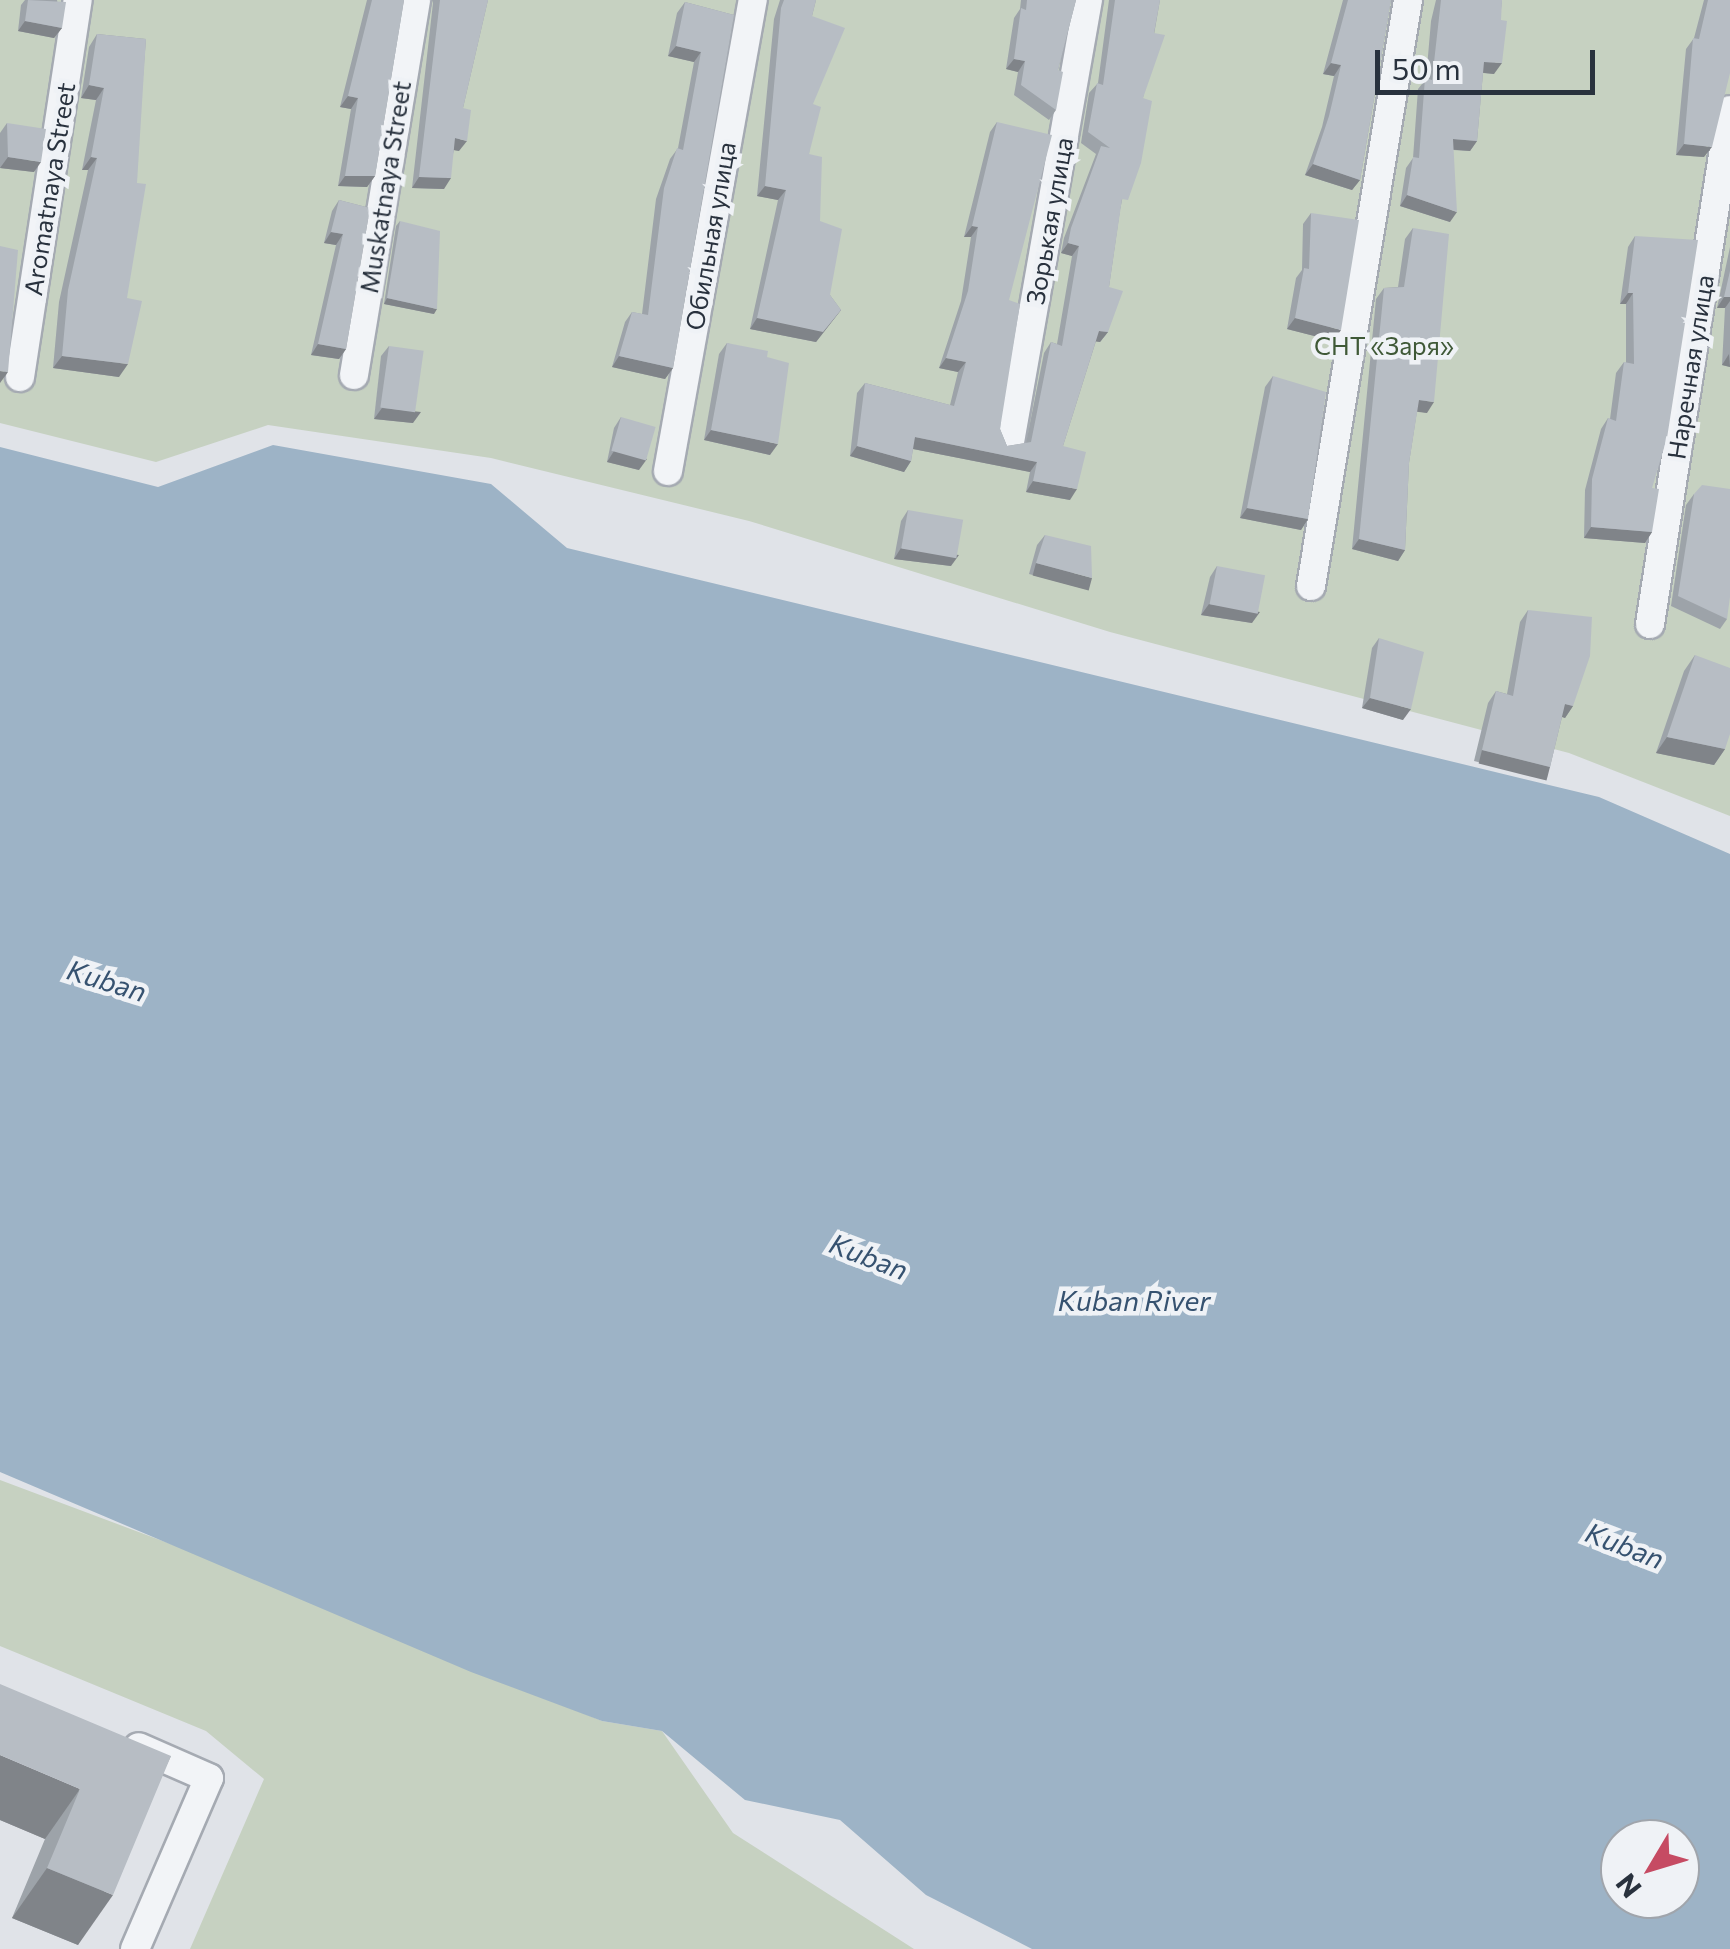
<!DOCTYPE html>
<html>
<head>
<meta charset="utf-8">
<style>
  body { margin:0 }
  #map { position:relative; width:1730px; height:1949px; overflow:hidden; background:#e0e3e8; font-family:Commissioner,sans-serif }
  div>[style] { position:absolute }
  .green>* { inset:0; background:#c6d1c1 }
  .water>* { inset:0; background:#9db3c6 }
  .roads { filter:drop-shadow(2px 0 #a5aab2) drop-shadow(-2px 0 #a5aab2) drop-shadow(0 2px #a5aab2) drop-shadow(0 -2px #a5aab2) }
  .minor>* { height:28px; margin:-14px; padding:0 14px; transform-origin:14px; border-radius:14px; background:#f2f4f7 }
  .wall>* { inset:0; background:#9da3a9 }
  .shaded-wall>* { inset:0; background:#808489; transform-origin:0 0 }
  .building>* { inset:0; background:#b7bdc4; transform-origin:0 0 }
  span { translate:-50% -50%; white-space:nowrap; text-align:center; line-height:1.15; -webkit-text-stroke:9px #eff2f6; paint-order:stroke }
  .street-label { font-size:25px; color:#29323e }
  .park-label { font-size:25px; color:#3f5937 }
  .water-label { font-size:28px; color:#365270; font-style:italic }
  .north { position:absolute; left:1600px; top:1819px; width:100px; height:100px; box-sizing:border-box; background:#eff2f6; border:2px solid #a0a5ac; border-radius:50%; rotate:232deg; font-size:28px; font-weight:700; line-height:40px; text-align:center; color:#29323e }
  .north::after { content:''; display:block; margin:auto; width:35px; height:45px; background:#c64b63; clip-path:polygon(50% 0,100% 100%,50% 72%,0 100%) }
  .scale { position:absolute; left:1375px; top:50px; width:220px; height:45px; box-sizing:border-box; border:5px solid #29323e; border-top:0; padding-left:12px; font-size:30px; line-height:35px; white-space:nowrap; color:#29323e; -webkit-text-stroke:8px #eff2f6; paint-order:stroke }
</style>
</head>
<body>
<div id="map">
  <div class="green">
    <i style="clip-path:polygon(0 0,1730px 0,1730px 816px,1569px 753px,1110px 632px,749px 521px,491px 458px,268px 425px,156px 462px,0 423px)"></i>
    <i style="clip-path:polygon(0 1480px,208px 1558px,602px 1721px,662px 1731px,733px 1833px,914px 1949px,190px 1949px,264px 1779px,206px 1731px,0 1646px)"></i>
  </div>
  <div class="water">
    <i style="clip-path:polygon(evenodd,273px 445px,491px 484px,567px 548px,1599px 797px,1730px 854px,1730px 1949px,1032px 1949px,926px 1895px,840px 1820px,745px 1800px,662px 1731px,602px 1721px,471px 1672px,0 1472px,0 447px,158px 487px,273px 445px,1620px 1839px,1680px 1839px,1680px 1899px,1620px 1899px,1620px 1839px)"></i>
  </div>
  <div class="roads">
    <div class="minor">
      <i style="left:354px;top:375px;width:380px;rotate:-80.6deg"></i>
      <i style="left:20px;top:377px;width:381px;rotate:-81.3deg"></i>
      <i style="left:1010px;top:442px;width:449px;rotate:-80deg"></i>
      <i style="left:668px;top:471px;width:479px;rotate:-79.8deg"></i>
      <i style="left:1311px;top:586px;width:594px;rotate:-80.6deg"></i>
      <i style="left:1650px;top:624px;width:520px;rotate:-81.15deg"></i>
      <i style="left:135px;top:1949px;width:186px;rotate:-66.6deg"></i>
      <i style="left:209px;top:1778px;width:77px;rotate:-156.4deg"></i>
    </div>
  </div>
  <div class="wall">
    <i style="clip-path:polygon(25px 0,57px 0,62px 28px,54px 38px,18px 31px,21px 5px)"></i>
    <i style="clip-path:polygon(367px 0,404px 0,375px 176px,367px 187px,338px 186px,351px 109px,340px 107px)"></i>
    <i style="clip-path:polygon(432px 0,488px 0,463px 108px,459px 151px,454px 150px,444px 189px,412px 188px,433px 3px)"></i>
    <i style="clip-path:polygon(780px 0,816px 0,812px 16px,813px 104px,809px 154px,820px 221px,830px 295px,841px 310px,816px 342px,750px 329px,778px 200px,757px 196px,774px 19px)"></i>
    <i style="clip-path:polygon(1021px 0,1076px 0,1058px 70px,1056px 110px,1049px 120px,1014px 95px,1018px 72px,1006px 69px,1014px 18px,1020px 9px)"></i>
    <i style="clip-path:polygon(1109px 0,1160px 0,1143px 98px,1120px 210px,1109px 287px,1108px 332px,1100px 342px,1096px 341px,1063px 446px,1070px 500px,1026px 492px,1030px 472px,913px 449px,911px 461px,904px 472px,850px 456px,857px 393px,865px 383px,950px 405px,958px 372px,939px 368px,961px 301px,971px 237px,964px 237px,990px 132px,997px 122px,1009px 300px,1000px 429px,1007px 446px,1026px 443px,1044px 353px,1051px 342px,1057px 344px,1072px 256px,1061px 253px,1064px 238px,1096px 154px,1081px 143px,1089px 93px,1098px 83px)"></i>
    <i style="clip-path:polygon(1343px 0,1391px 0,1360px 180px,1352px 190px,1305px 175px,1322px 127px,1334px 76px,1323px 74px)"></i>
    <i style="clip-path:polygon(1436px 0,1502px 0,1494px 74px,1483px 73px,1477px 141px,1470px 151px,1453px 150px,1450px 222px,1400px 206px,1406px 168px,1413px 158px,1418px 89px,1426px 79px,1431px 21px)"></i>
    <i style="clip-path:polygon(1704px 0,1730px 0,1704px 157px,1676px 155px,1686px 49px,1694px 38px)"></i>
    <i style="clip-path:polygon(685px 2px,734px 15px,673px 368px,665px 379px,612px 367px,625px 322px,632px 312px,642px 314px,656px 199px,670px 159px,678px 148px,694px 62px,668px 56px,677px 13px)"></i>
    <i style="clip-path:polygon(97px 34px,146px 39px,119px 377px,53px 368px,59px 302px,88px 170px,82px 170px,96px 100px,81px 98px,89px 47px)"></i>
    <i style="clip-path:polygon(7px 123px,34px 172px,0 168px,0 133px)"></i>
    <i style="clip-path:polygon(339px 200px,370px 208px,346px 349px,339px 359px,311px 355px,336px 245px,324px 243px,332px 211px)"></i>
    <i style="clip-path:polygon(1311px 213px,1334px 341px,1287px 329px,1296px 278px,1302px 270px,1303px 224px)"></i>
    <i style="clip-path:polygon(400px 221px,434px 314px,384px 304px,396px 226px)"></i>
    <i style="clip-path:polygon(1413px 228px,1427px 413px,1417px 411px,1409px 463px,1405px 550px,1398px 561px,1352px 549px,1376px 299px,1384px 288px,1398px 287px,1405px 239px)"></i>
    <i style="clip-path:polygon(1635px 236px,1652px 488px,1652px 532px,1645px 543px,1584px 538px,1585px 490px,1601px 429px,1608px 418px,1610px 419px,1616px 373px,1624px 362px,1626px 363px,1626px 304px,1620px 304px,1628px 247px)"></i>
    <i style="clip-path:polygon(1730px 247px,1730px 367px,1722px 365px,1725px 308px,1717px 308px)"></i>
    <i style="clip-path:polygon(727px 343px,767px 357px,770px 455px,704px 440px,719px 354px)"></i>
    <i style="clip-path:polygon(389px 346px,413px 423px,374px 419px,381px 356px)"></i>
    <i style="clip-path:polygon(1273px 376px,1308px 519px,1301px 530px,1240px 518px,1265px 387px)"></i>
    <i style="clip-path:polygon(621px 417px,639px 470px,607px 462px,614px 428px)"></i>
    <i style="clip-path:polygon(1694px 494px,1727px 619px,1720px 629px,1671px 606px,1686px 505px)"></i>
    <i style="clip-path:polygon(908px 510px,951px 566px,894px 559px,901px 521px)"></i>
    <i style="clip-path:polygon(1045px 535px,1085px 589px,1029px 574px,1037px 545px)"></i>
    <i style="clip-path:polygon(1217px 566px,1252px 623px,1201px 615px,1210px 577px)"></i>
    <i style="clip-path:polygon(1528px 610px,1573px 706px,1565px 718px,1562px 717px,1550px 767px,1542px 778px,1474px 761px,1488px 703px,1496px 691px,1507px 694px,1520px 622px)"></i>
    <i style="clip-path:polygon(1379px 638px,1403px 720px,1362px 708px,1372px 648px)"></i>
    <i style="clip-path:polygon(1695px 655px,1725px 749px,1714px 765px,1656px 753px,1684px 671px)"></i>
    <i style="clip-path:polygon(171px 1756px,78px 1945px,12px 1918px,45px 1839px,0 1820px)"></i>
  </div>
  <div class="shaded-wall">
    <i style="clip-path:polygon(25px 21px,62px 28px,54px 38px,18px 31px)"></i>
    <i style="clip-path:polygon(676px 46px,701px 52px,694px 62px,668px 56px)"></i>
    <i style="clip-path:polygon(1014px 59px,1025px 61px,1018px 72px,1006px 69px)"></i>
    <i style="clip-path:polygon(1484px 62px,1502px 63px,1494px 74px,1476px 72px)"></i>
    <i style="clip-path:polygon(1331px 63px,1341px 65px,1334px 76px,1323px 74px)"></i>
    <i style="clip-path:polygon(89px 85px,104px 88px,96px 100px,81px 98px)"></i>
    <i style="clip-path:polygon(348px 96px,358px 98px,351px 109px,340px 107px)"></i>
    <i style="clip-path:polygon(455px 138px,467px 141px,459px 151px,448px 149px)"></i>
    <i style="clip-path:polygon(1453px 139px,1477px 141px,1470px 151px,1445px 149px)"></i>
    <i style="clip-path:polygon(1684px 144px,1712px 147px,1704px 157px,1676px 155px)"></i>
    <i style="clip-path:polygon(8px 157px,41px 162px,34px 172px,0 168px)"></i>
    <i style="clip-path:polygon(91px 157px,97px 158px,88px 170px,82px 170px)"></i>
    <i style="clip-path:polygon(1313px 164px,1360px 180px,1352px 190px,1305px 175px)"></i>
    <i style="clip-path:polygon(345px 176px,375px 176px,367px 187px,338px 186px)"></i>
    <i style="clip-path:polygon(419px 177px,451px 178px,444px 189px,412px 188px)"></i>
    <i style="clip-path:polygon(765px 186px,786px 190px,778px 200px,757px 196px)"></i>
    <i style="clip-path:polygon(1407px 195px,1457px 212px,1450px 222px,1400px 206px)"></i>
    <i style="clip-path:polygon(972px 226px,978px 227px,971px 237px,964px 237px)"></i>
    <i style="clip-path:polygon(331px 232px,343px 234px,336px 245px,324px 243px)"></i>
    <i style="clip-path:polygon(1068px 243px,1079px 246px,1072px 256px,1061px 253px)"></i>
    <i style="clip-path:polygon(1628px 293px,1633px 293px,1626px 304px,1620px 304px)"></i>
    <i style="clip-path:polygon(1724px 297px,1730px 297px,1730px 301px,1725px 308px,1717px 308px)"></i>
    <i style="clip-path:polygon(387px 298px,437px 309px,434px 314px,384px 304px)"></i>
    <i style="clip-path:polygon(841px 310px,816px 342px,750px 329px,757px 318px)"></i>
    <i style="clip-path:polygon(1295px 318px,1341px 330px,1334px 341px,1287px 329px)"></i>
    <i style="clip-path:polygon(1099px 331px,1108px 332px,1100px 342px,1092px 341px)"></i>
    <i style="clip-path:polygon(318px 344px,346px 349px,339px 359px,311px 355px)"></i>
    <i style="clip-path:polygon(1729px 354px,1730px 367px,1722px 365px)"></i>
    <i style="clip-path:polygon(62px 356px,128px 364px,119px 377px,53px 368px)"></i>
    <i style="clip-path:polygon(619px 356px,673px 368px,665px 379px,612px 367px)"></i>
    <i style="clip-path:polygon(946px 358px,966px 362px,958px 372px,939px 368px)"></i>
    <i style="clip-path:polygon(0 371px,8px 372px,0 383px)"></i>
    <i style="clip-path:polygon(1419px 400px,1434px 402px,1427px 413px,1411px 411px)"></i>
    <i style="clip-path:polygon(382px 408px,421px 412px,413px 423px,374px 419px)"></i>
    <i style="clip-path:polygon(711px 430px,778px 444px,770px 455px,704px 440px)"></i>
    <i style="clip-path:polygon(915px 437px,1037px 462px,1030px 472px,908px 448px)"></i>
    <i style="clip-path:polygon(857px 446px,911px 461px,904px 472px,850px 456px)"></i>
    <i style="clip-path:polygon(614px 451px,647px 459px,639px 470px,607px 462px)"></i>
    <i style="clip-path:polygon(1033px 481px,1077px 489px,1070px 500px,1026px 492px)"></i>
    <i style="clip-path:polygon(1247px 508px,1308px 519px,1301px 530px,1240px 518px)"></i>
    <i style="clip-path:polygon(1591px 527px,1652px 532px,1645px 543px,1584px 538px)"></i>
    <i style="clip-path:polygon(1359px 539px,1405px 550px,1398px 561px,1352px 549px)"></i>
    <i style="clip-path:polygon(901px 548px,959px 555px,951px 566px,894px 559px)"></i>
    <i style="left:1036px;top:563px;width:58px;height:13px;rotate:15deg"></i>
    <i style="clip-path:polygon(1209px 604px,1260px 612px,1252px 623px,1201px 615px)"></i>
    <i style="clip-path:polygon(1370px 698px,1411px 709px,1403px 720px,1362px 708px)"></i>
    <i style="clip-path:polygon(1565px 704px,1573px 706px,1565px 718px,1557px 715px)"></i>
    <i style="clip-path:polygon(1667px 737px,1725px 749px,1714px 765px,1656px 753px)"></i>
    <i style="left:1482px;top:750px;width:70px;height:14px;rotate:14deg"></i>
    <i style="clip-path:polygon(0 1755px,80px 1789px,45px 1839px,0 1820px)"></i>
    <i style="clip-path:polygon(47px 1868px,113px 1895px,78px 1945px,12px 1918px)"></i>
  </div>
  <div class="building">
    <i style="clip-path:polygon(28px 0,66px 2px,62px 28px,25px 21px)"></i>
    <i style="clip-path:polygon(372px 0,404px 0,375px 176px,345px 176px,358px 98px,348px 96px)"></i>
    <i style="clip-path:polygon(440px 0,488px 0,463px 108px,471px 110px,467px 141px,455px 138px,451px 178px,419px 177px)"></i>
    <i style="clip-path:polygon(784px 0,816px 0,812px 16px,845px 28px,813px 104px,821px 107px,809px 154px,822px 157px,820px 221px,842px 229px,830px 295px,841px 310px,823px 332px,757px 318px,786px 190px,765px 186px,781px 8px)"></i>
    <i style="clip-path:polygon(1027px 0,1076px 0,1058px 70px,1063px 72px,1056px 110px,1021px 85px,1025px 61px,1014px 59px,1021px 8px,1026px 10px)"></i>
    <i style="clip-path:polygon(1115px 0,1160px 0,1154px 33px,1165px 35px,1143px 98px,1152px 101px,1141px 163px,1128px 200px,1122px 199px,1109px 287px,1123px 291px,1108px 332px,1099px 331px,1063px 446px,1086px 452px,1077px 489px,1033px 481px,1037px 462px,915px 437px,911px 461px,857px 446px,865px 383px,954px 406px,966px 362px,946px 358px,968px 291px,978px 227px,972px 226px,997px 122px,1052px 135px,1009px 300px,1020px 304px,1000px 429px,1007px 446px,1031px 442px,1051px 342px,1062px 346px,1079px 246px,1068px 243px,1071px 228px,1101px 146px,1110px 148px,1088px 132px,1097px 83px,1103px 85px)"></i>
    <i style="clip-path:polygon(1348px 0,1391px 0,1360px 180px,1313px 164px,1329px 116px,1341px 65px,1331px 63px)"></i>
    <i style="clip-path:polygon(1441px 0,1502px 0,1501px 20px,1507px 21px,1502px 63px,1484px 62px,1477px 141px,1453px 139px,1457px 212px,1407px 195px,1413px 157px,1419px 158px,1425px 78px,1432px 80px)"></i>
    <i style="clip-path:polygon(1708px 0,1730px 0,1730px 73px,1712px 147px,1684px 144px,1693px 38px,1699px 39px)"></i>
    <i style="clip-path:polygon(685px 2px,734px 15px,673px 368px,619px 356px,632px 312px,648px 315px,664px 188px,677px 148px,683px 150px,701px 52px,676px 46px)"></i>
    <i style="clip-path:polygon(97px 34px,146px 39px,137px 183px,146px 184px,127px 298px,142px 301px,128px 364px,62px 356px,68px 290px,97px 158px,91px 157px,104px 88px,89px 85px)"></i>
    <i style="clip-path:polygon(7px 123px,46px 129px,41px 162px,8px 157px)"></i>
    <i style="clip-path:polygon(339px 200px,370px 208px,346px 349px,318px 344px,343px 234px,331px 232px)"></i>
    <i style="clip-path:polygon(1311px 213px,1359px 220px,1341px 330px,1295px 318px,1304px 268px,1309px 269px)"></i>
    <i style="clip-path:polygon(400px 221px,440px 231px,437px 309px,387px 298px)"></i>
    <i style="clip-path:polygon(1413px 228px,1449px 234px,1434px 402px,1419px 400px,1409px 463px,1405px 550px,1359px 539px,1384px 288px,1404px 287px)"></i>
    <i style="clip-path:polygon(1635px 236px,1698px 240px,1667px 438px,1652px 488px,1659px 489px,1652px 532px,1591px 527px,1592px 479px,1608px 418px,1616px 421px,1624px 362px,1634px 364px,1633px 293px,1628px 293px)"></i>
    <i style="clip-path:polygon(0 246px,18px 250px,8px 372px,0 371px)"></i>
    <i style="clip-path:polygon(1730px 271px,1730px 297px,1724px 297px)"></i>
    <i style="clip-path:polygon(727px 343px,768px 351px,767px 357px,789px 363px,778px 444px,711px 430px)"></i>
    <i style="left:389px;top:346px;width:35px;height:62px;rotate:8deg"></i>
    <i style="clip-path:polygon(1273px 376px,1326px 392px,1308px 519px,1247px 508px)"></i>
    <i style="left:621px;top:417px;width:36px;height:35px;rotate:16deg"></i>
    <i style="clip-path:polygon(1702px 485px,1730px 489px,1730px 597px,1727px 619px,1678px 596px,1694px 494px)"></i>
    <i style="left:908px;top:510px;width:56px;height:39px;rotate:10deg"></i>
    <i style="clip-path:polygon(1045px 535px,1091px 546px,1092px 578px,1036px 563px)"></i>
    <i style="left:1217px;top:566px;width:49px;height:39px;rotate:11deg"></i>
    <i style="clip-path:polygon(1528px 610px,1592px 617px,1590px 656px,1573px 706px,1565px 704px,1550px 767px,1482px 750px,1496px 691px,1513px 696px)"></i>
    <i style="clip-path:polygon(1379px 638px,1424px 652px,1411px 709px,1370px 698px)"></i>
    <i style="clip-path:polygon(1695px 655px,1730px 668px,1730px 734px,1725px 749px,1667px 737px)"></i>
    <i style="clip-path:polygon(0 1684px,171px 1756px,113px 1895px,47px 1868px,80px 1789px,0 1755px)"></i>
  </div>
  <div class="street-label">
    <span style="left:385px;top:187px;rotate:-81deg">Muskatnaya Street</span>
    <span style="left:49px;top:189px;rotate:-81deg">Aromatnaya Street</span>
    <span style="left:1049px;top:221px;rotate:-80deg">Зорькая улица</span>
    <span style="left:710px;top:236px;rotate:-80deg">Обильная улица</span>
    <span style="left:1690px;top:367px;rotate:-81deg">Наречная улица</span>
  </div>
  <div class="park-label">
    <span style="left:1384px;top:345px">СНТ «Заря»</span>
  </div>
  <div class="water-label">
    <span style="left:107px;top:980px;rotate:17deg">Kuban</span>
    <span style="left:869px;top:1256px;rotate:21deg">Kuban</span>
    <span style="left:1134px;top:1300px">Kuban River</span>
    <span style="left:1625px;top:1545px;rotate:21deg">Kuban</span>
  </div>
  <div class="north">N</div>
  <div class="scale">50 m</div>
</div>
</body>
</html>
